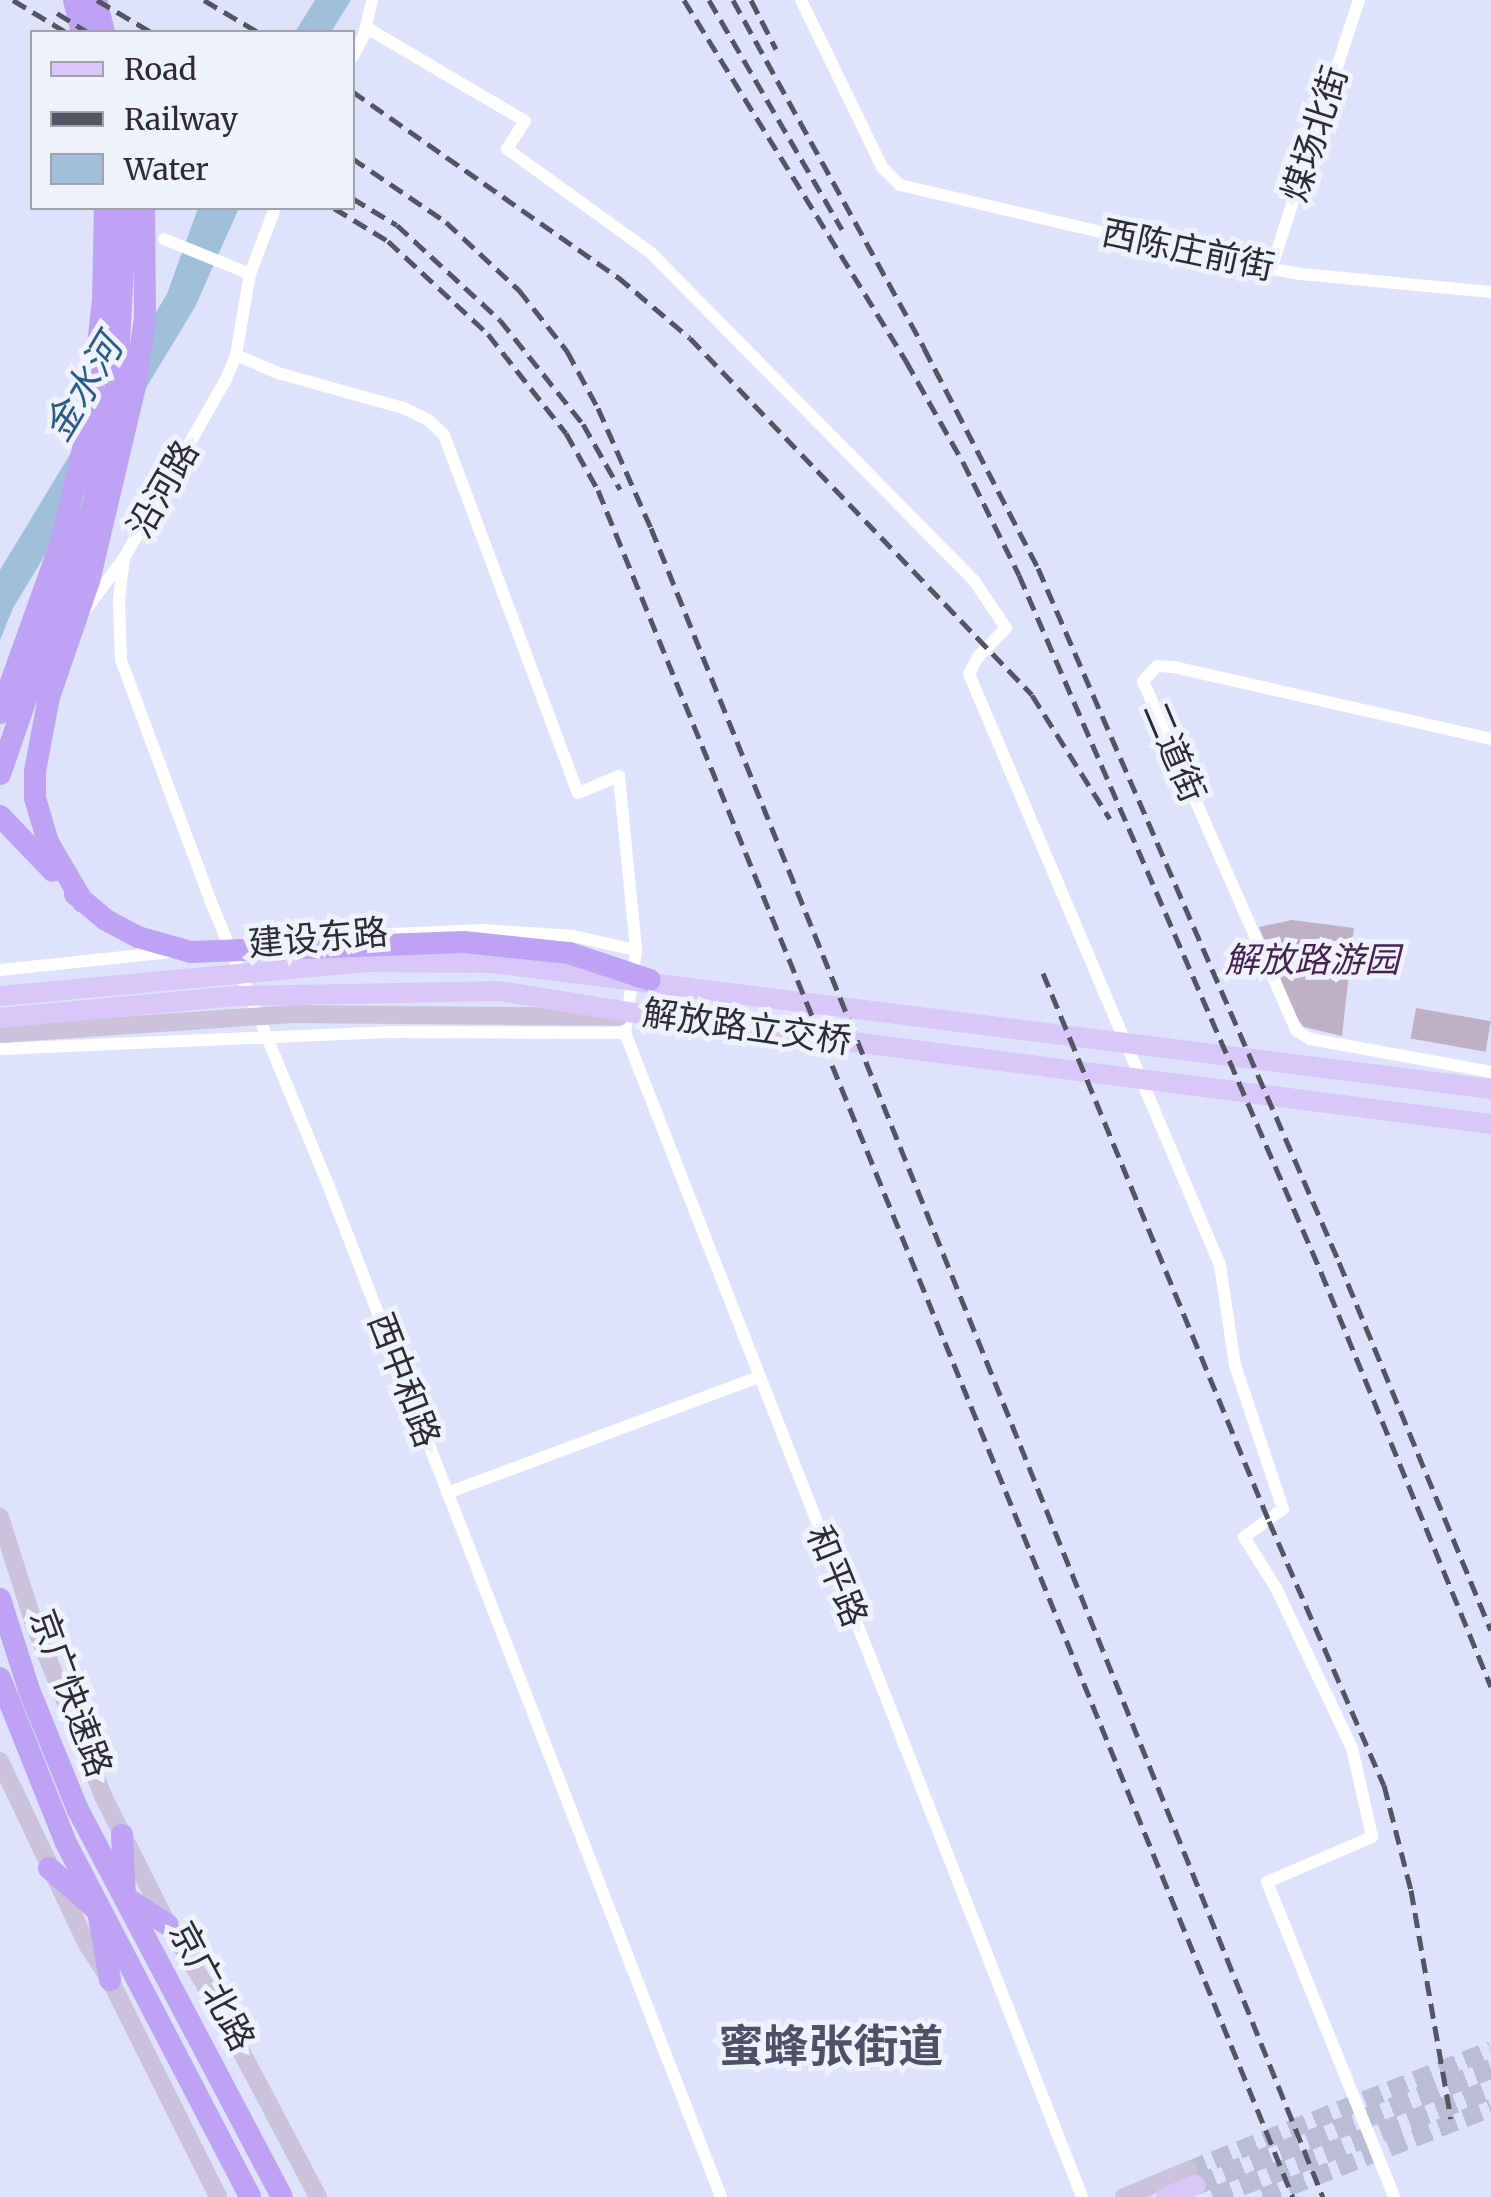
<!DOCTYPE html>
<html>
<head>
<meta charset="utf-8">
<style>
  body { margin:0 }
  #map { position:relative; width:1491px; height:2197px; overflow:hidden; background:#dfe2fd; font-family:Merriweather,"Noto Sans SC",serif }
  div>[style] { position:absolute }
  .green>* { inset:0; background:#c0b0c6; transform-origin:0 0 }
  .water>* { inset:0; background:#9fbfdb }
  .secondary-tunnel>* { height:18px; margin-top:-9px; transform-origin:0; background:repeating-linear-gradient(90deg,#bbbdd5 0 18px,transparent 0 27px) }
  .primary-tunnel>* { height:20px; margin-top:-10px; transform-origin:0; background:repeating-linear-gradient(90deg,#bbbdd5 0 20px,transparent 0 30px) }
  .street>* { height:12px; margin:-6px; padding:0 6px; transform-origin:6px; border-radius:6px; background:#fff }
  .secondary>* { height:18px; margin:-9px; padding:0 9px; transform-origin:9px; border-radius:9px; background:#cbc3d9 }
  .primary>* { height:20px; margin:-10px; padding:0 10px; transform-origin:10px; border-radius:10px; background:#d8c7f8 }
  .highway>* { height:22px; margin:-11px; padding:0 11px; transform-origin:11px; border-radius:11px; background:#bea2f3 }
  .rail>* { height:5px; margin-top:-2.5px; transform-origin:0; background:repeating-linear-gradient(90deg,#535562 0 15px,transparent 0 23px) }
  span { translate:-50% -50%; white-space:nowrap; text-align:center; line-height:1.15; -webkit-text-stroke:10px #eff1fc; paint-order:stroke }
  .street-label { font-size:35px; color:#2a2b35 }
  .park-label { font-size:35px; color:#43234d; font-style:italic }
  .water-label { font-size:38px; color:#2b5c82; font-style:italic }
  .district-label { font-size:45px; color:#4e5066; font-weight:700 }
  .legend { position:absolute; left:30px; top:30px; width:325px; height:180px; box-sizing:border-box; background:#eff1fc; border:2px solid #a0a2ac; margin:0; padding:12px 18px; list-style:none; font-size:30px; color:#2a2b35 }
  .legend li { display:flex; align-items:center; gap:20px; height:50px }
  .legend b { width:50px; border:2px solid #a0a2ac }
</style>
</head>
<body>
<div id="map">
  <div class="green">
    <i style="clip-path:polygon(1292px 920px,1354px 928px,1342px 1036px,1304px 1027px,1296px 1017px,1259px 927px)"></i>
    <i style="left:1416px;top:1008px;width:76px;height:31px;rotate:10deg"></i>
  </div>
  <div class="water">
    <i style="clip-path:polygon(315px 0,351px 0,331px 32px,295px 32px)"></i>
    <i style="clip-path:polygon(198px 208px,239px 208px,195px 307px,13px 608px,0 640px,0 570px,167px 294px)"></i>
  </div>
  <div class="secondary-tunnel">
    <i style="left:1189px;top:2170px;width:325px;rotate:-21.7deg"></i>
    <i style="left:1263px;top:2197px;width:245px;rotate:-21.3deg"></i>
  </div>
  <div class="primary-tunnel">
    <i style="left:1196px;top:2185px;width:317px;rotate:-21.5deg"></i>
    <i style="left:1213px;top:2197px;width:298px;rotate:-21.2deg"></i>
  </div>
  <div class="street">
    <i style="left:801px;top:0;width:186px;rotate:64.1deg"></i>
    <i style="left:882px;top:167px;width:25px;rotate:45deg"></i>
    <i style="left:900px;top:185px;width:333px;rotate:13.2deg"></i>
    <i style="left:1224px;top:261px;width:78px;rotate:9.6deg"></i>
    <i style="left:1301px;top:274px;width:191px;rotate:5.4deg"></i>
    <i style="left:367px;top:28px;width:183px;rotate:30.5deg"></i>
    <i style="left:525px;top:121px;width:33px;rotate:123deg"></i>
    <i style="left:507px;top:149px;width:178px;rotate:35.8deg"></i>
    <i style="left:651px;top:253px;width:462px;rotate:45.4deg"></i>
    <i style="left:975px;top:582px;width:55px;rotate:56deg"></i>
    <i style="left:1006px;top:628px;width:40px;rotate:134deg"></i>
    <i style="left:978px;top:657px;width:19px;rotate:118deg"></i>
    <i style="left:969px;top:674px;width:642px;rotate:66.99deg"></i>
    <i style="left:1220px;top:1265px;width:101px;rotate:81.5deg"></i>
    <i style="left:1235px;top:1365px;width:152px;rotate:71.6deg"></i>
    <i style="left:1283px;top:1509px;width:48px;rotate:144.3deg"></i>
    <i style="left:1244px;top:1537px;width:60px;rotate:57.9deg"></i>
    <i style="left:1276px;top:1588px;width:177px;rotate:64.6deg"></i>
    <i style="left:1352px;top:1748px;width:91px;rotate:77.3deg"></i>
    <i style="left:1372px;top:1837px;width:114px;rotate:156.8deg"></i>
    <i style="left:1267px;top:1882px;width:340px;rotate:68deg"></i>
    <i style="left:352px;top:58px;width:26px;rotate:-62deg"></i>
    <i style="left:364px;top:35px;width:36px;rotate:-77deg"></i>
    <i style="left:164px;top:239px;width:93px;rotate:22.1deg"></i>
    <i style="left:1271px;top:269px;width:283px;rotate:-71.9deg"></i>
    <i style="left:236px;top:355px;width:46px;rotate:23.2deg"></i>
    <i style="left:278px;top:373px;width:130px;rotate:15.6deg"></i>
    <i style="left:403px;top:408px;width:26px;rotate:25deg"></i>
    <i style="left:427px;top:419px;width:23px;rotate:43deg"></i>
    <i style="left:444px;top:435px;width:382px;rotate:69.5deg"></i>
    <i style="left:578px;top:793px;width:44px;rotate:-22.5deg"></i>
    <i style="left:619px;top:776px;width:175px;rotate:84.4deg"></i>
    <i style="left:636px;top:950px;width:84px;rotate:97.5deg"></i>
    <i style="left:625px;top:1033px;width:1250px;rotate:68.56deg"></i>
    <i style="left:124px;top:558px;width:42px;rotate:96.8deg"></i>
    <i style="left:119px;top:600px;width:60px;rotate:88.1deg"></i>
    <i style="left:121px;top:660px;width:258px;rotate:69.6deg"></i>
    <i style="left:211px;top:902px;width:303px;rotate:67.5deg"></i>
    <i style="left:327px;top:1182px;width:1089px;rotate:68.78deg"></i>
    <i style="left:87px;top:608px;width:62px;rotate:-53.5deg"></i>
    <i style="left:124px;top:558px;width:206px;rotate:-60.3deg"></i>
    <i style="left:226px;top:379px;width:26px;rotate:-67deg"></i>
    <i style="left:236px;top:355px;width:82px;rotate:-80.2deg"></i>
    <i style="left:250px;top:274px;width:71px;rotate:-69.3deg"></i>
    <i style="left:1491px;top:739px;width:326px;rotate:-167.2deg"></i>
    <i style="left:1173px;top:667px;width:16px;rotate:-176deg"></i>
    <i style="left:1157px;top:666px;width:21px;rotate:133deg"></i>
    <i style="left:1143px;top:681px;width:382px;rotate:66.3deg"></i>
    <i style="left:1297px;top:1031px;width:15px;rotate:32deg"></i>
    <i style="left:1310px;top:1039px;width:184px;rotate:10.3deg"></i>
    <i style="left:300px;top:938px;width:184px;rotate:-2.5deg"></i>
    <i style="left:484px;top:930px;width:89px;rotate:3.9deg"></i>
    <i style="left:573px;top:936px;width:65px;rotate:12.5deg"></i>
    <i style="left:0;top:970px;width:172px;rotate:-6deg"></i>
    <i style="left:0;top:1049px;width:387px;rotate:-2.5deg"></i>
    <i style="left:387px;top:1032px;width:238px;rotate:0.2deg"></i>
    <i style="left:447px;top:1493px;width:333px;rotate:-20.4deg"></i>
  </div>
  <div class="secondary">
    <i style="left:0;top:1034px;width:294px;rotate:-3.9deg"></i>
    <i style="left:293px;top:1014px;width:326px;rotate:0.5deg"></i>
    <i style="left:0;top:1517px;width:112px;rotate:72.4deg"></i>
    <i style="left:34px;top:1624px;width:185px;rotate:68.1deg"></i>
    <i style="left:103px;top:1796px;width:144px;rotate:63.3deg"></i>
    <i style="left:168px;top:1925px;width:84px;rotate:58.2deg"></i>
    <i style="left:212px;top:1996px;width:227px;rotate:62.2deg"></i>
    <i style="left:0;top:1761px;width:203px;rotate:64.6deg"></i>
    <i style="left:87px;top:1944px;width:43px;rotate:57.4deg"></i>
    <i style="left:110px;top:1980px;width:242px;rotate:63.5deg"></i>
    <i style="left:1124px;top:2197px;width:70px;rotate:-22.6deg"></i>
  </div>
  <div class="primary">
    <i style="left:0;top:996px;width:366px;rotate:-5.3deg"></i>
    <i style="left:364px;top:962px;width:128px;rotate:0.4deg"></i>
    <i style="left:492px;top:963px;width:1007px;rotate:7.19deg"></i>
    <i style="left:0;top:1018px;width:240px;rotate:-5.3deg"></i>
    <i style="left:239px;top:996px;width:260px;rotate:-1.1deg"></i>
    <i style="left:499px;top:991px;width:168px;rotate:9.2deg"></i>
    <i style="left:665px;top:1018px;width:833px;rotate:7.31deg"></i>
    <i style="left:1166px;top:2197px;width:32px;rotate:-22deg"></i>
  </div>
  <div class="highway">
    <i style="left:74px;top:0;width:33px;rotate:76deg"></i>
    <i style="left:96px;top:0;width:33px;rotate:76deg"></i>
    <i style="left:0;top:713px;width:181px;rotate:-70.3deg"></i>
    <i style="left:61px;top:543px;width:127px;rotate:-76.8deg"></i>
    <i style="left:90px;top:419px;width:120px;rotate:-83.8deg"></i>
    <i style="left:103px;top:300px;width:92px;rotate:-88.8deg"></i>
    <i style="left:0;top:774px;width:285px;rotate:-70.9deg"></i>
    <i style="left:93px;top:505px;width:127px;rotate:-79.1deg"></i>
    <i style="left:117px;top:380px;width:172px;rotate:-87deg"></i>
    <i style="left:0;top:816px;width:76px;rotate:46.1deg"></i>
    <i style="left:75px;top:894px;width:40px;rotate:40deg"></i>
    <i style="left:106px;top:920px;width:36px;rotate:28deg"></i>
    <i style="left:138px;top:937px;width:55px;rotate:15.8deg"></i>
    <i style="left:191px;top:952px;width:273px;rotate:-2.1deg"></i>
    <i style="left:464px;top:942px;width:106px;rotate:6deg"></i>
    <i style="left:569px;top:953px;width:85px;rotate:18.4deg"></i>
    <i style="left:83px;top:902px;width:69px;rotate:-120.3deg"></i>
    <i style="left:48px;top:842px;width:46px;rotate:-106.5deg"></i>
    <i style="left:35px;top:798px;width:27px;rotate:-90deg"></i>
    <i style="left:35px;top:771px;width:75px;rotate:-79.3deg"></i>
    <i style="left:49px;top:697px;width:123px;rotate:-71deg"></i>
    <i style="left:89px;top:581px;width:200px;rotate:-76.7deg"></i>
    <i style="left:135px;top:386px;width:69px;rotate:-81.6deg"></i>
    <i style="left:145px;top:318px;width:110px;rotate:-90.5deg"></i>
    <i style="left:0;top:1599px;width:96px;rotate:72.3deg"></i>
    <i style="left:29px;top:1690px;width:130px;rotate:67.8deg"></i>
    <i style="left:78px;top:1810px;width:437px;rotate:62.2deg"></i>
    <i style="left:0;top:1678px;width:178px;rotate:68.2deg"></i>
    <i style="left:66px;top:1843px;width:399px;rotate:62.5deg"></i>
    <i style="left:122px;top:1835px;width:62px;rotate:87.2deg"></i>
    <i style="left:125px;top:1897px;width:51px;rotate:33.1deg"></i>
    <i style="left:49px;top:1868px;width:65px;rotate:41.3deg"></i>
    <i style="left:98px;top:1911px;width:70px;rotate:80.1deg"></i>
  </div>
  <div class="rail">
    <i style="left:13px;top:0;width:62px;rotate:31.1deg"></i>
    <i style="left:97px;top:0;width:63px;rotate:30.7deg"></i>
    <i style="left:204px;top:0;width:63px;rotate:30.7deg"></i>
    <i style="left:684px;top:0;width:424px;rotate:58.4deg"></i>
    <i style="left:906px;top:361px;width:116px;rotate:60.6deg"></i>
    <i style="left:963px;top:462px;width:126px;rotate:63.6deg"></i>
    <i style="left:1019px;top:575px;width:760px;rotate:66.57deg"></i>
    <i style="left:1321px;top:1272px;width:448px;rotate:67.7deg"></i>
    <i style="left:709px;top:0;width:265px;rotate:59.9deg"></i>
    <i style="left:733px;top:0;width:397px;rotate:61.2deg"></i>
    <i style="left:924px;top:348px;width:248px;rotate:62.6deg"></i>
    <i style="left:1038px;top:568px;width:756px;rotate:66.55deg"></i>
    <i style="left:1339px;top:1262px;width:398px;rotate:67.6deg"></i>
    <i style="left:751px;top:0;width:55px;rotate:63deg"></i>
    <i style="left:57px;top:13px;width:36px;rotate:32deg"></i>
    <i style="left:352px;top:91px;width:325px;rotate:35deg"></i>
    <i style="left:618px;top:277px;width:94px;rotate:40.3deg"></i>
    <i style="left:690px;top:338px;width:494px;rotate:46.2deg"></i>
    <i style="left:1032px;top:695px;width:146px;rotate:57.8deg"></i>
    <i style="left:352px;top:158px;width:114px;rotate:34.2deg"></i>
    <i style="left:446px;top:222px;width:100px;rotate:43deg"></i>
    <i style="left:519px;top:290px;width:78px;rotate:51.8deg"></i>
    <i style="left:567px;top:351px;width:65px;rotate:61.5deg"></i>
    <i style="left:598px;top:408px;width:131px;rotate:66.2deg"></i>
    <i style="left:651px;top:528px;width:1799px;rotate:68.07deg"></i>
    <i style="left:352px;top:198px;width:52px;rotate:31deg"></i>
    <i style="left:397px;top:225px;width:140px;rotate:42.7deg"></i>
    <i style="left:500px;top:320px;width:133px;rotate:51.4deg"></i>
    <i style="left:583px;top:424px;width:75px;rotate:60.4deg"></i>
    <i style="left:334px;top:208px;width:63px;rotate:31.4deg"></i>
    <i style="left:388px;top:241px;width:137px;rotate:42.9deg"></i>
    <i style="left:488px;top:334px;width:126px;rotate:51.8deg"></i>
    <i style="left:566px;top:433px;width:65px;rotate:60.7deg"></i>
    <i style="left:598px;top:490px;width:1843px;rotate:67.85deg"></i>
    <i style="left:1043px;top:973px;width:593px;rotate:67.59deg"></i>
    <i style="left:1269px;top:1521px;width:288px;rotate:66.5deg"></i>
    <i style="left:1384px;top:1785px;width:108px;rotate:75.6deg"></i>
    <i style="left:1411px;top:1890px;width:232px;rotate:80.1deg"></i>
  </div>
  <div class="street-label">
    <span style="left:1315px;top:134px;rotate:-72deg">煤场北街</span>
    <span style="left:1188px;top:250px;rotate:12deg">西陈庄前街</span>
    <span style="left:163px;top:489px;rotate:-60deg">沿河路</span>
    <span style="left:1174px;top:752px;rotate:67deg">二道街</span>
    <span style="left:318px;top:938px;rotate:-5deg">建设东路</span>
    <span style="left:747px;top:1027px;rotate:8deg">解放路立交桥</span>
    <span style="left:404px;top:1380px;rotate:69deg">西中和路</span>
    <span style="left:837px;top:1576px;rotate:68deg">和平路</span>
    <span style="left:71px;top:1693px;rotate:70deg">京广快速路</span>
    <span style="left:212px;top:1986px;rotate:62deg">京广北路</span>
  </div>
  <div class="park-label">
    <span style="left:1312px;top:960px">解放路游园</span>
  </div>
  <div class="water-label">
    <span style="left:83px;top:388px;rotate:-59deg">金水河</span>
  </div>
  <div class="district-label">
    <span style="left:831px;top:2047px">蜜蜂张街道</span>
  </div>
  <ul class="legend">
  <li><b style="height:12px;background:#d8c7f8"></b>Road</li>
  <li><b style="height:12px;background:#535562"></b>Railway</li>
  <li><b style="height:28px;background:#9fbfdb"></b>Water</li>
  </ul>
</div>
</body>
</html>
